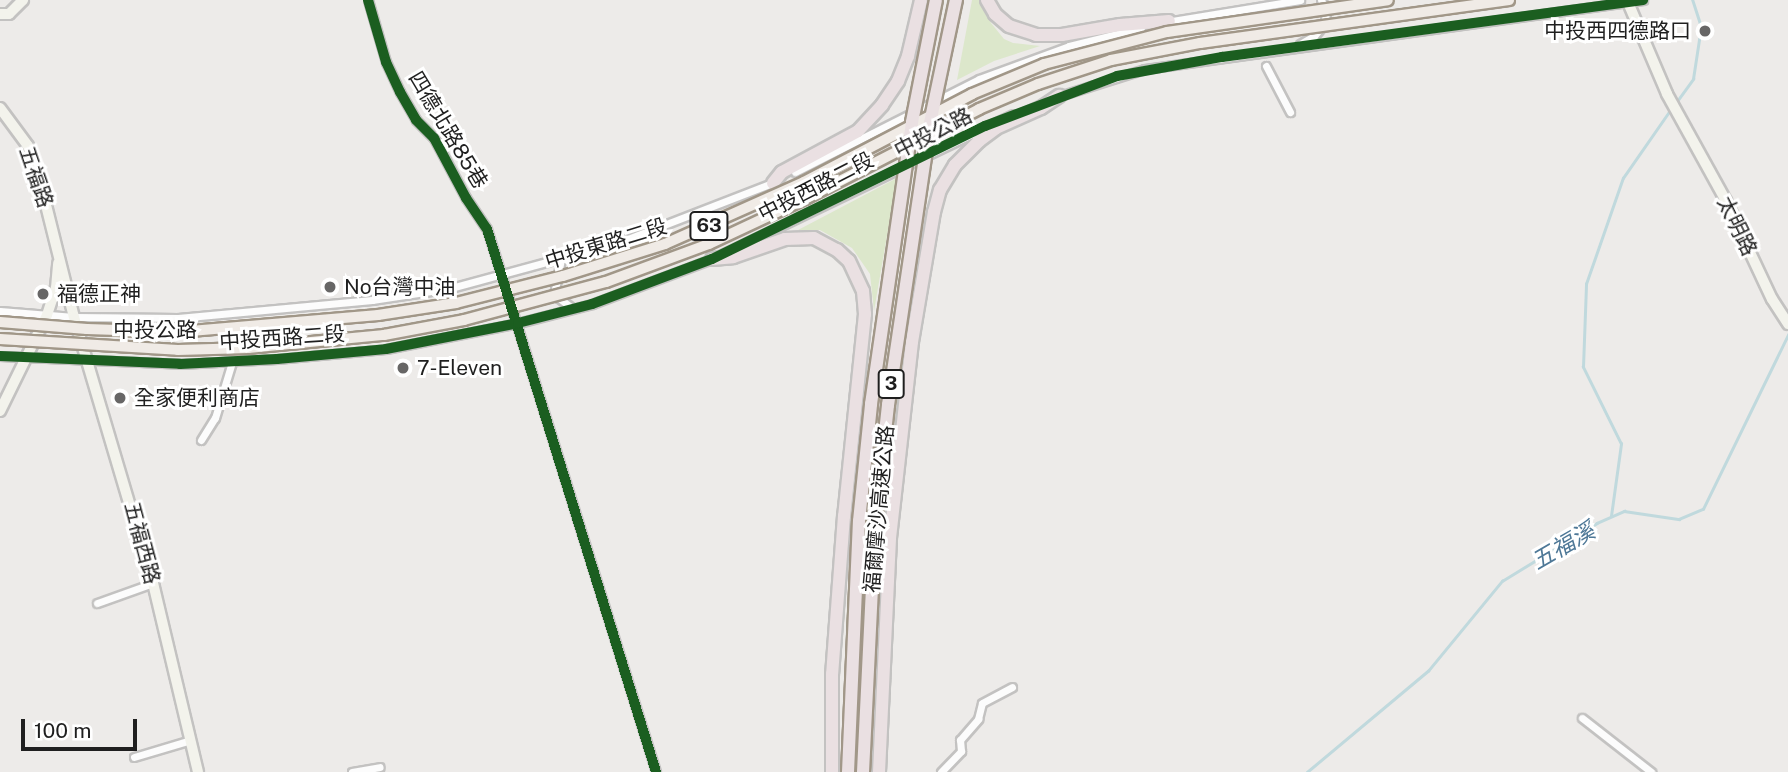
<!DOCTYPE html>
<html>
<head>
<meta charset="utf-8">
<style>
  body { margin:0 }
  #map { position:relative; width:1788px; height:772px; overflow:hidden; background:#edebe9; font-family:"Public Sans","Noto Sans TC",sans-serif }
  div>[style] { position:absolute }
  .grass>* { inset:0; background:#dce7cb }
  .stream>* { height:2.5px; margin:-1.25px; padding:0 1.25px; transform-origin:1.25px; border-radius:1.25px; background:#c0d9dd }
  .roads { filter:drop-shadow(2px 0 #c3c2c1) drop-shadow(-2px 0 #c3c2c1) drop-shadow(0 2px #c3c2c1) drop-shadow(0 -2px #c3c2c1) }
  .street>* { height:7px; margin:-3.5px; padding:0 3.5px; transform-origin:3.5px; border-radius:3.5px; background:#fcfcfc }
  .secondary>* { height:10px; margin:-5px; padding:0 5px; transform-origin:5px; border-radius:5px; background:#f3f3ec }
  .highway>* { height:12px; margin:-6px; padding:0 6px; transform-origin:6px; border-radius:6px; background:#eae0e2 }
  .bridges { filter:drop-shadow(2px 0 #a19788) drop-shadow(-2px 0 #a19788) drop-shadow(0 2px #a19788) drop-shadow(0 -2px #a19788) }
  .primary-bridge>* { height:10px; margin:-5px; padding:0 5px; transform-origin:5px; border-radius:5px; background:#f0ebe6 }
  .highway-bridge>* { height:12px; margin:-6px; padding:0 6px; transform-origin:6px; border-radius:6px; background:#eae0e2 }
  .cycleway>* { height:10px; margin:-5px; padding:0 5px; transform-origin:5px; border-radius:5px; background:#1b5e20 }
  .dots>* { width:19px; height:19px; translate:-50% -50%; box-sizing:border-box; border:4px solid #fff; border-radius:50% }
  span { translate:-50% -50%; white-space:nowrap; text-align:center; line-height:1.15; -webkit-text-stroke:6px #fff; paint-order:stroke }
  .shield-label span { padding:2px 5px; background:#fff; border:2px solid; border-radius:5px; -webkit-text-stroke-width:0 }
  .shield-label { font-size:19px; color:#1f1f1f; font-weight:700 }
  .poi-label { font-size:21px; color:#1f1f1f }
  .right { translate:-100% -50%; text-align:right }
  .left { translate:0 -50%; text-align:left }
  .street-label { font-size:21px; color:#1f1f1f }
  .water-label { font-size:23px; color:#4e7897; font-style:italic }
  .scale { position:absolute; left:21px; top:719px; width:116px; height:32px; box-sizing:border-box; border:4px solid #1f1f1f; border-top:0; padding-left:9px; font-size:21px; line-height:24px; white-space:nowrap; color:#1f1f1f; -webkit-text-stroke:5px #fff; paint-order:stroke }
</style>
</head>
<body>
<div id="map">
  <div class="grass">
    <i style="clip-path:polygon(972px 0,982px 0,991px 23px,1004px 39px,1013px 43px,1040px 46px,994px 61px,957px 80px)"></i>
    <i style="clip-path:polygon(897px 178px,874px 311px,870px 274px,852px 248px,820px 230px,798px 230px)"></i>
  </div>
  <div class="stream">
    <i style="left:1675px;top:104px;width:31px;rotate:-54deg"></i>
    <i style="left:1693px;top:79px;width:53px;rotate:-81.3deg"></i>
    <i style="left:1701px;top:27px;width:28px;rotate:-108deg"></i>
    <i style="left:1611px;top:516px;width:73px;rotate:-82.1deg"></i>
    <i style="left:1621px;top:444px;width:86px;rotate:-116.3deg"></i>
    <i style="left:1583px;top:367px;width:83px;rotate:-87.9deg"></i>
    <i style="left:1586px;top:284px;width:112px;rotate:-70.8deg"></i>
    <i style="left:1623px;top:178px;width:84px;rotate:-55.2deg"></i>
    <i style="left:1307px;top:772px;width:158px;rotate:-39.9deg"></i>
    <i style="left:1428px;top:671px;width:117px;rotate:-50.6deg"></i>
    <i style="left:1502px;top:581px;width:111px;rotate:-31.4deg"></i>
    <i style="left:1597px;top:523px;width:30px;rotate:-24deg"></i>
    <i style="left:1624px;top:511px;width:56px;rotate:8.3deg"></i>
    <i style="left:1679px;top:519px;width:26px;rotate:-23deg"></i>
    <i style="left:1703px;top:509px;width:194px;rotate:-64deg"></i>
  </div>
  <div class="roads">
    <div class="street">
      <i style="left:368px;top:0;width:65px;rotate:73.8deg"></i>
      <i style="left:386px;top:62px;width:33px;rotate:65deg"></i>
      <i style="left:400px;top:92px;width:32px;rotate:60deg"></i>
      <i style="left:416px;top:120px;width:25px;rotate:45deg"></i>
      <i style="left:434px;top:138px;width:68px;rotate:61.9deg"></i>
      <i style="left:466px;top:198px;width:37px;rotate:56deg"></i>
      <i style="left:487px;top:229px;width:569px;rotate:72.71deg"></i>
      <i style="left:1166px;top:22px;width:136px;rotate:-9.3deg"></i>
      <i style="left:1300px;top:44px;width:16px;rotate:-30deg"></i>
      <i style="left:1314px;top:36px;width:17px;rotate:-50deg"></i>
      <i style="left:1325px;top:23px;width:14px;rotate:-86deg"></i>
      <i style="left:1326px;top:9px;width:10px;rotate:-119deg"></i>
      <i style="left:1266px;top:66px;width:52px;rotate:62.4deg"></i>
      <i style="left:1056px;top:97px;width:93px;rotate:-17.5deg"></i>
      <i style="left:1145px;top:69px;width:503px;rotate:-7.89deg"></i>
      <i style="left:795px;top:172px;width:206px;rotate:-26.8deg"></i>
      <i style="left:979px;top:79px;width:96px;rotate:-20.1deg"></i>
      <i style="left:1069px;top:46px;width:74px;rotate:-14deg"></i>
      <i style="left:561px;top:259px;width:31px;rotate:101deg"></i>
      <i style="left:555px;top:289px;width:10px;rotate:66deg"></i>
      <i style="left:559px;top:298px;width:16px;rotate:38deg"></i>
      <i style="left:0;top:311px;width:74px;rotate:4.6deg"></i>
      <i style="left:74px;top:317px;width:104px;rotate:0.6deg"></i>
      <i style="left:178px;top:318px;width:195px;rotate:-5.3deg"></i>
      <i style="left:372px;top:300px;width:80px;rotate:-8.6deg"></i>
      <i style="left:451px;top:288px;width:175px;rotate:-15.2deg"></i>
      <i style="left:620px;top:242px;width:166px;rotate:-21.2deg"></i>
      <i style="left:0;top:356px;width:180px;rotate:2.5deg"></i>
      <i style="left:180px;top:364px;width:97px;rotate:-3deg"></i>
      <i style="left:277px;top:359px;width:109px;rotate:-5.2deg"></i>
      <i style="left:386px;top:349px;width:135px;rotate:-11.1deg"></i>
      <i style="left:518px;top:323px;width:76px;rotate:-14.4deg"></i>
      <i style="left:592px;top:304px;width:128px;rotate:-20.6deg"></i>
      <i style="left:712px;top:259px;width:334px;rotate:-25.7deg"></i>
      <i style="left:201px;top:440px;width:26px;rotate:-58deg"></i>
      <i style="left:215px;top:418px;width:59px;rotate:-73.1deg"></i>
      <i style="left:97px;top:603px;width:59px;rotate:-19.7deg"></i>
      <i style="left:1582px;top:718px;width:88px;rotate:38deg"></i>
      <i style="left:134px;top:757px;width:59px;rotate:-16.6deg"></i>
      <i style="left:352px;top:772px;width:28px;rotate:-10deg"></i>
      <i style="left:941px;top:772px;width:29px;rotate:-46deg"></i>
      <i style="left:961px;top:751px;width:11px;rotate:-95deg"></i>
      <i style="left:960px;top:740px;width:28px;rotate:-49deg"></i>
      <i style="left:978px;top:719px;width:16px;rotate:-76deg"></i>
      <i style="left:982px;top:703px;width:34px;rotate:-28deg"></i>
    </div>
    <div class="secondary">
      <i style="left:1627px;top:0;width:102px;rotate:66.9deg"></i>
      <i style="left:1667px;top:94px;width:122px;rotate:61.1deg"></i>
      <i style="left:1726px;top:201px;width:108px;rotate:64.9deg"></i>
      <i style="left:1772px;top:299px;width:30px;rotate:57deg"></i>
      <i style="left:0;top:14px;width:9px"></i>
      <i style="left:9px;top:14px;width:20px;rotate:-45deg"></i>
      <i style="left:0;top:108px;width:47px;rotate:53.6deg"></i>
      <i style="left:28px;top:146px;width:29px;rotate:70deg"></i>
      <i style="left:38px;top:173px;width:148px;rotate:76deg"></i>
      <i style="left:74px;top:317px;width:277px;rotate:73.5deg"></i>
      <i style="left:153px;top:583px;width:194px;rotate:76.6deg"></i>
      <i style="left:0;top:411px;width:107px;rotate:-63.9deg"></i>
      <i style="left:47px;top:315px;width:28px;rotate:-72deg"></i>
      <i style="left:56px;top:288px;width:25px;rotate:-85deg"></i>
    </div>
    <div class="highway">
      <i style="left:987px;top:0;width:16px;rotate:60deg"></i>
      <i style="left:995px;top:14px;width:18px;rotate:41deg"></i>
      <i style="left:1009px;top:26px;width:28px;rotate:18deg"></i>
      <i style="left:1036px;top:35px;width:26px"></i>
      <i style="left:1062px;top:35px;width:59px;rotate:-9.8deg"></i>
      <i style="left:1120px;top:25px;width:49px;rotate:-4.7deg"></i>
      <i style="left:773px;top:183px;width:14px;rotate:-51deg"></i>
      <i style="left:782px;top:172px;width:86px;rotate:-28.3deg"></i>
      <i style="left:858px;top:131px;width:35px;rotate:-47deg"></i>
      <i style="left:882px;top:105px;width:29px;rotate:-56deg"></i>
      <i style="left:898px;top:81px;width:27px;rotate:-68deg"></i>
      <i style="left:908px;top:56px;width:57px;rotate:-76.9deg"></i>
      <i style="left:712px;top:259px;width:21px;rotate:-5deg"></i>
      <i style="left:733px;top:257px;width:55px;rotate:-19.1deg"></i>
      <i style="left:785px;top:239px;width:29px;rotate:-2deg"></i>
      <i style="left:814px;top:238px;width:26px;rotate:28deg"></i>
      <i style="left:837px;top:250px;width:16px;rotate:43deg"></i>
      <i style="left:849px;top:261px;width:33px;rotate:65deg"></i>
      <i style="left:863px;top:291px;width:23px;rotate:85deg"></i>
      <i style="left:865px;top:314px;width:203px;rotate:95.9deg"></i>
      <i style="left:844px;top:516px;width:158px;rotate:94.3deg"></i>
      <i style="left:832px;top:674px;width:98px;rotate:90deg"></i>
      <i style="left:879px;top:772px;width:234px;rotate:-87.3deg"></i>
      <i style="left:890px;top:538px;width:197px;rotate:-83.6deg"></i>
      <i style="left:912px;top:342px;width:132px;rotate:-80.4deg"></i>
      <i style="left:934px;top:212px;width:23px;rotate:-75deg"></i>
      <i style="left:940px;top:190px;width:29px;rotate:-59deg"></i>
      <i style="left:955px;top:165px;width:34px;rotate:-45deg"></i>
      <i style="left:979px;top:141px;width:21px;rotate:-37deg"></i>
      <i style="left:996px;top:128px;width:49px;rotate:-24deg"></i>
      <i style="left:1041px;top:108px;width:22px;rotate:-34deg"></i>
    </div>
  </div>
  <div class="bridges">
    <div class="primary-bridge">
      <i style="left:0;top:322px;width:87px;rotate:4.6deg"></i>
      <i style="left:87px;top:329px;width:92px;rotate:1.9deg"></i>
      <i style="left:179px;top:332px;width:200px;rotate:-4.9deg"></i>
      <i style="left:378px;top:315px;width:79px;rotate:-8.7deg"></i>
      <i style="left:456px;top:303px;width:110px;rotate:-14.2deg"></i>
      <i style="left:563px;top:276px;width:107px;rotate:-17.4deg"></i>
      <i style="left:665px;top:244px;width:152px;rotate:-24deg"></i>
      <i style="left:804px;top:182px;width:190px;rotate:-27.6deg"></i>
      <i style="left:972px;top:94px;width:78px;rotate:-22.6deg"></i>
      <i style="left:1044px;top:64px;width:127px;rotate:-14.6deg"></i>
      <i style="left:1167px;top:32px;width:223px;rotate:-8.2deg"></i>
      <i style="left:0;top:339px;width:178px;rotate:3.5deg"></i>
      <i style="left:178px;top:350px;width:70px;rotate:-1.6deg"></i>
      <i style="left:248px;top:348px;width:137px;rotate:-5.5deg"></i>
      <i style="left:384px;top:335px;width:81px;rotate:-10.6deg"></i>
      <i style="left:464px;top:320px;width:147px;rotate:-15deg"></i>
      <i style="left:606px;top:282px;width:110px;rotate:-20.3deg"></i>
      <i style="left:709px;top:244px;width:106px;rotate:-25.1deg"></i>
      <i style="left:805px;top:199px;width:196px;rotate:-27.3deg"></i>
      <i style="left:979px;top:109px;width:64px;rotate:-23deg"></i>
      <i style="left:1038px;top:84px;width:77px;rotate:-18.2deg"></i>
      <i style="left:1111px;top:60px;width:91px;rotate:-10.8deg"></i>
      <i style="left:1200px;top:43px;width:312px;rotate:-7.9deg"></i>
    </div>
    <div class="highway-bridge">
      <i style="left:848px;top:772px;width:251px;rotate:-87.5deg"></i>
      <i style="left:859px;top:521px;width:118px;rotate:-84.1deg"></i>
      <i style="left:871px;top:404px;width:285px;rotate:-81.7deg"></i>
      <i style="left:912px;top:122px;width:124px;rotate:-78.9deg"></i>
      <i style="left:863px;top:772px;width:249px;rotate:-87.2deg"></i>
      <i style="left:875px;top:523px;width:119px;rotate:-83.7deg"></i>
      <i style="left:888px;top:405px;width:285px;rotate:-81.5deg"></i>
      <i style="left:930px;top:123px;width:126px;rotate:-78.1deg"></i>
    </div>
  </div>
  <div class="cycleway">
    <i style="left:368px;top:0;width:65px;rotate:73.8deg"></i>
    <i style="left:386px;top:62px;width:33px;rotate:65deg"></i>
    <i style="left:400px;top:92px;width:32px;rotate:60deg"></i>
    <i style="left:416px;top:120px;width:25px;rotate:45deg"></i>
    <i style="left:434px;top:138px;width:68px;rotate:61.9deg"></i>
    <i style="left:466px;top:198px;width:37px;rotate:56deg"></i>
    <i style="left:487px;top:229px;width:569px;rotate:72.71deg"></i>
    <i style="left:0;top:356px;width:180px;rotate:2.5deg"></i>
    <i style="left:180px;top:364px;width:97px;rotate:-3deg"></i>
    <i style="left:277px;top:359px;width:109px;rotate:-5.2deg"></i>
    <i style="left:386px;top:349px;width:135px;rotate:-11.1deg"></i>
    <i style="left:518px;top:323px;width:76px;rotate:-14.4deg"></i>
    <i style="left:592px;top:304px;width:128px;rotate:-20.6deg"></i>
    <i style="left:712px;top:259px;width:304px;rotate:-26deg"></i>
    <i style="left:985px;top:126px;width:141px;rotate:-20.7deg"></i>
    <i style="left:1117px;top:76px;width:107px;rotate:-10.3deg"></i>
    <i style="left:1222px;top:57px;width:425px;rotate:-7.7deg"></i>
  </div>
  <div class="dots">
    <i style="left:1705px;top:31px;background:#676666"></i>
    <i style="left:330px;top:287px;background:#676666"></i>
    <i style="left:43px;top:294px;background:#676666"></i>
    <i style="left:403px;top:368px;background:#676666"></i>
    <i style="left:120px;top:398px;background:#676666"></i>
  </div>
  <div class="shield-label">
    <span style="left:709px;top:226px">63</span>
    <span style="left:891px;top:384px">3</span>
  </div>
  <div class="poi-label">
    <span class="right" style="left:1691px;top:31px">中投西四德路口</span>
    <span class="left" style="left:344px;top:287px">No台灣中油</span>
    <span class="left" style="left:57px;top:294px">福德正神</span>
    <span class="left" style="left:417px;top:368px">7-Eleven</span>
    <span class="left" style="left:134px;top:398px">全家便利商店</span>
  </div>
  <div class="street-label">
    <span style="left:448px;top:130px;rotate:59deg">四德北路85巷</span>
    <span style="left:933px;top:133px;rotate:-27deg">中投公路</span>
    <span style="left:36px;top:177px;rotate:71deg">五福路</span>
    <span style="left:816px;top:187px;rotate:-27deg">中投西路二段</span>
    <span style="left:1737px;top:226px;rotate:64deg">太明路</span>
    <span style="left:606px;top:244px;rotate:-17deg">中投東路二段</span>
    <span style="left:155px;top:330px">中投公路</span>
    <span style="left:282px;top:338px;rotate:-4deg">中投西路二段</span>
    <span style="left:879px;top:509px;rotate:-85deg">福爾摩沙高速公路</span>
    <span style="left:142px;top:543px;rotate:75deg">五福西路</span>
  </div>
  <div class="water-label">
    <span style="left:1563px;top:546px;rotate:-30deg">五福溪</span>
  </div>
  <div class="scale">100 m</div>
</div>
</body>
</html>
